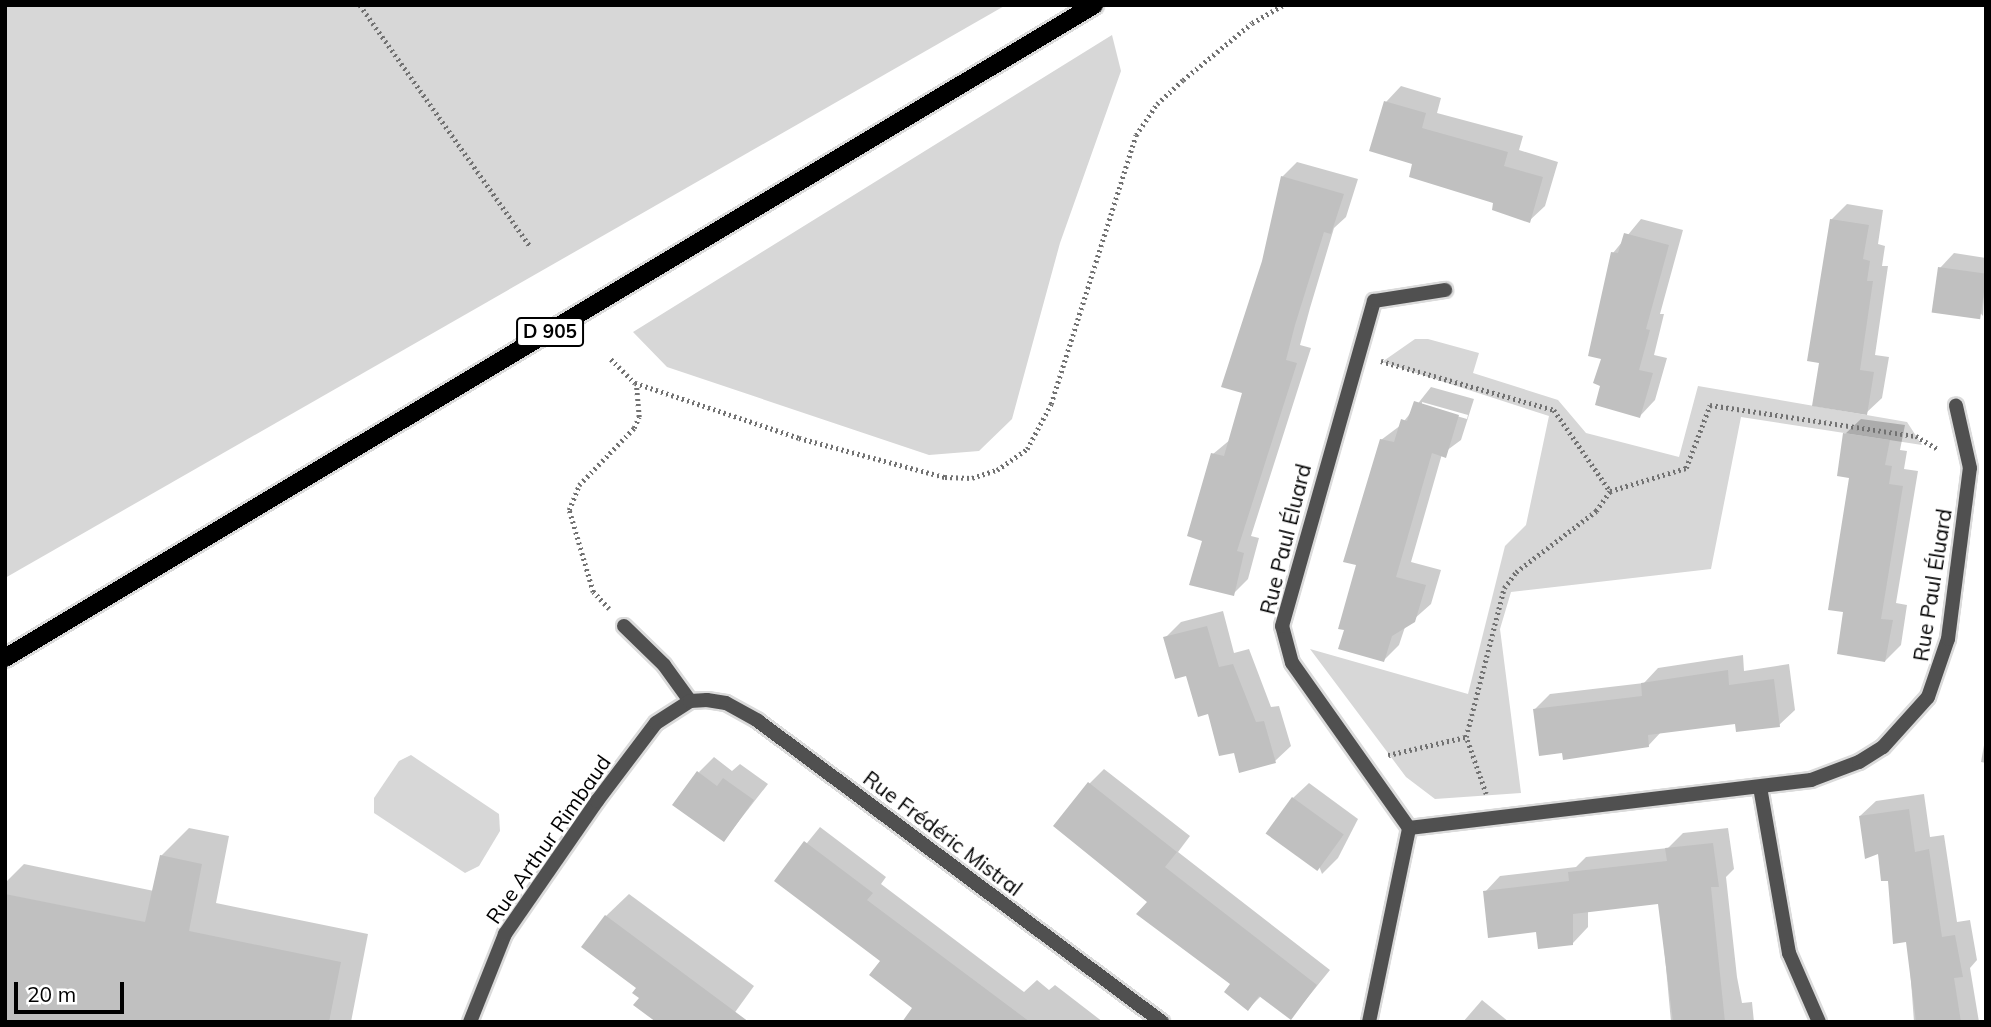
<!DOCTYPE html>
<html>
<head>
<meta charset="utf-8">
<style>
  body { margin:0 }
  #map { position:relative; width:1991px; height:1027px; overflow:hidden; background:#fff; font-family:Mulish,sans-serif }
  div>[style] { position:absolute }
  .green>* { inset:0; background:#d7d7d7 }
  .shadow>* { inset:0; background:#0003 }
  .building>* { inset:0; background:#c0c0c0; transform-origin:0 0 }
  .path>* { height:4.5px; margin-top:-2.25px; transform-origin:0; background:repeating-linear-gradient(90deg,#727272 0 2px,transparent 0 5.5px) }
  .roads { filter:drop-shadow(2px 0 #dbdbdb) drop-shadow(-2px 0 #dbdbdb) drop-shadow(0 2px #dbdbdb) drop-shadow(0 -2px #dbdbdb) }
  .minor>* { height:14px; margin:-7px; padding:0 7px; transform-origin:7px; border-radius:7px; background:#505050 }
  .primary>* { height:18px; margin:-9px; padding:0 9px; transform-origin:9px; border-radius:9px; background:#000 }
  span { translate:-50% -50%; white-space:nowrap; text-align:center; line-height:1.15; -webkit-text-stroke:6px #fff; paint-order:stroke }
  .shield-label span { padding:2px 5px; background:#fff; border:2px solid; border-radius:5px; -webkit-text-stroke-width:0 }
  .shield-label { font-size:19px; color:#000; font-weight:700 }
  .street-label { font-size:21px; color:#000 }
  .frame { position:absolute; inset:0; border:7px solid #000; pointer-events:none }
  .scale { position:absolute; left:14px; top:982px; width:110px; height:32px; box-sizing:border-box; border:4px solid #000; border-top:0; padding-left:9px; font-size:21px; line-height:24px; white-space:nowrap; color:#000; -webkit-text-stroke:5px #fff; paint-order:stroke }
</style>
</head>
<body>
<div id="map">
  <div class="green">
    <i style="clip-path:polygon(5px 5px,1006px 5px,5px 578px)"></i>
    <i style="clip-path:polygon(1112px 35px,1121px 71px,1060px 243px,1012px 419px,979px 451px,929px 455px,667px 367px,633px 332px)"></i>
    <i style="clip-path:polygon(1415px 339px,1428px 339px,1479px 353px,1473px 373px,1558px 400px,1586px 433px,1679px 457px,1698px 386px,1907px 422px,1922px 445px,1741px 417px,1711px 569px,1511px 592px,1500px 629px,1521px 793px,1435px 799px,1406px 777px,1310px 649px,1468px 694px,1505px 546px,1526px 525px,1549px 416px,1382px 362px)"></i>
    <i style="clip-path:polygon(411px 755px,499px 814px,500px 831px,479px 866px,465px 873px,374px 813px,374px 798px,399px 761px)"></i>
  </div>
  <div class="shadow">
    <i style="clip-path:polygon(1401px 86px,1441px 98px,1437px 113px,1523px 136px,1519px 150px,1558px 162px,1545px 206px,1529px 221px,1414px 162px,1386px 102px)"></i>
    <i style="clip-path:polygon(1297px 162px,1358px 179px,1346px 217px,1334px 228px,1310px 308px,1300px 345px,1311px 348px,1251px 536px,1259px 538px,1248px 579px,1233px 594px,1204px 539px,1213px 454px,1231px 439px,1244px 391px,1282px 177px)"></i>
    <i style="clip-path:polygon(1847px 204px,1883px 210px,1878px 244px,1885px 246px,1882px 266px,1888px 266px,1875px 355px,1889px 357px,1882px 398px,1866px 413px,1821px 361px,1831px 220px)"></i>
    <i style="clip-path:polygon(1641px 219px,1683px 230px,1660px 314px,1664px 314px,1654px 355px,1667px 358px,1655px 400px,1640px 416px,1602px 386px,1613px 253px)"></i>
    <i style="clip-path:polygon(1954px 253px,1986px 258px,1983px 316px,1940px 268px)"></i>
    <i style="clip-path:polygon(evenodd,1431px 387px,1474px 399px,1461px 440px,1442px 454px,1411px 562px,1441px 570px,1431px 604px,1405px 627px,1399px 645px,1384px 660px,1359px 564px,1381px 440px,1401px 425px,1431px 387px,1422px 402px,1468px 415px,1467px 419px,1422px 406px,1422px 402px)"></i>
    <i style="clip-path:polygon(1861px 419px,1905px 425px,1900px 450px,1907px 451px,1904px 469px,1918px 471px,1896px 603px,1907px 605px,1901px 645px,1885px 661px,1845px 611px,1851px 477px,1845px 434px)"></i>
    <i style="clip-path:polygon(1223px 611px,1234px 653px,1249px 649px,1271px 707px,1279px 706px,1291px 746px,1275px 761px,1235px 751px,1165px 638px,1181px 622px)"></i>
    <i style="clip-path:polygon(1743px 655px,1744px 671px,1789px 664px,1795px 710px,1779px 725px,1736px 722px,1662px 731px,1648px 746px,1564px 751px,1535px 709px,1550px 694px,1644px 683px,1658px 668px)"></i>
    <i style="clip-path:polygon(1986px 734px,1986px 763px,1981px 762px)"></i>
    <i style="clip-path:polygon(714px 757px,732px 771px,740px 764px,768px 784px,724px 840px,699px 772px)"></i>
    <i style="clip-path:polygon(1104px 769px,1190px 836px,1178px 852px,1330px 970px,1291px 1018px,1261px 996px,1248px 1009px,1233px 983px,1149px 902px,1089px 784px)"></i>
    <i style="clip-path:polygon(1309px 783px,1358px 819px,1338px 858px,1322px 874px,1293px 798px)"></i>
    <i style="clip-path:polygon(1924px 794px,1930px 837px,1944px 835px,1957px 922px,1970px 920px,1977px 960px,1970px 968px,1979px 1022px,1914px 1022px,1908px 940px,1879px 852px,1860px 816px,1876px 801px)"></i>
    <i style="clip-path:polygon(820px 827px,886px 877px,881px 884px,1024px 992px,1037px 980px,1049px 990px,1055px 985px,1103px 1022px,976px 1022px,882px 960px,777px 880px)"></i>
    <i style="clip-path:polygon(189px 828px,229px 836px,216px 903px,368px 934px,351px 1022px,5px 1022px,5px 883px,24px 864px,154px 891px,161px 856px)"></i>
    <i style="clip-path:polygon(1728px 828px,1734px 869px,1726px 877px,1737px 977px,1742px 1003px,1752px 1002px,1754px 1022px,1671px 1022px,1660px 902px,1588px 910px,1588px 927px,1573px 943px,1537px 930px,1485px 892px,1500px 876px,1576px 867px,1586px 857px,1668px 848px,1683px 833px)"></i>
    <i style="clip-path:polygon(629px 894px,754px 986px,728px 1022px,641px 998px,606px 916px)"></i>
    <i style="clip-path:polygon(1482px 1000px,1509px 1022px,1463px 1022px)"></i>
  </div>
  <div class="building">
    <i style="clip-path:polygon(1384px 101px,1426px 113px,1422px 128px,1508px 152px,1504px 166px,1543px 177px,1530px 223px,1492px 210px,1493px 203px,1409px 177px,1412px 164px,1369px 151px)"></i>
    <i style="clip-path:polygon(1281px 176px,1344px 194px,1331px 234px,1324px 232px,1295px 325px,1286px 360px,1297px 363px,1237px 551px,1244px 553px,1234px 596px,1189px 585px,1202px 541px,1187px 536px,1211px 453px,1224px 456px,1242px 393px,1221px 387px,1262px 261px)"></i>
    <i style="clip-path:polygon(1830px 219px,1869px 225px,1863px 259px,1870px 261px,1867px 281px,1873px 281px,1860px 370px,1874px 372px,1867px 415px,1812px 406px,1819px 363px,1807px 361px)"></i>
    <i style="clip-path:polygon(1624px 233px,1669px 245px,1646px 329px,1650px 330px,1639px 370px,1653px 373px,1640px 418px,1595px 405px,1600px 386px,1593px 383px,1601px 359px,1588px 356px,1611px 252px,1618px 253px)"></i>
    <i style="left:1938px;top:267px;width:49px;height:46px;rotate:8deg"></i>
    <i style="clip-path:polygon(1414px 401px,1459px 415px,1446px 458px,1432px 453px,1396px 577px,1426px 585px,1415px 622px,1392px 636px,1384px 662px,1338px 649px,1344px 630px,1338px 629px,1356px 565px,1343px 562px,1380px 439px,1394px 442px,1401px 419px,1407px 421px)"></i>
    <i style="clip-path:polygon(1843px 433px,1890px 440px,1885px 465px,1892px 466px,1889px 484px,1903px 486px,1881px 619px,1893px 620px,1885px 662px,1837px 654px,1843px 612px,1828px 610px,1849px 478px,1837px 476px)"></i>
    <i style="clip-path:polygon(1207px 626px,1219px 667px,1233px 664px,1256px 722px,1264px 721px,1276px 763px,1239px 773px,1234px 753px,1219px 756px,1208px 714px,1198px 717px,1186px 676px,1175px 679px,1163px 637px)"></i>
    <i style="clip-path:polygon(1728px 670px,1729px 685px,1774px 679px,1780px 727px,1736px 732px,1735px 724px,1648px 735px,1649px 747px,1563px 760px,1562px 753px,1539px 756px,1533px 709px,1642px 696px,1641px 683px)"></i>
    <i style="clip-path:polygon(697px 771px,717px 786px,723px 778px,754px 800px,724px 842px,672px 805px)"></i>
    <i style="clip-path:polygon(1088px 782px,1177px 852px,1165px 867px,1317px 985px,1291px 1020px,1259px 996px,1248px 1011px,1224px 992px,1230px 984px,1136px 914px,1147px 902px,1053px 826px)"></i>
    <i style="left:1292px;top:797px;width:64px;height:45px;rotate:36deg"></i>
    <i style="clip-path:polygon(1909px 809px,1915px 852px,1929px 849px,1942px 937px,1955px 935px,1963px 977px,1954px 978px,1961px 1022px,1916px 1022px,1906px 942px,1893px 944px,1888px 881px,1881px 881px,1878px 854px,1865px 859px,1859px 816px)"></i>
    <i style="clip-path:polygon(804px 841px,873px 893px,867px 900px,1030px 1022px,902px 1022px,912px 1008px,869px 975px,880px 961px,774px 881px)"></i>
    <i style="clip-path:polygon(1713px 843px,1719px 887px,1711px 887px,1725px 1022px,1673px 1022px,1658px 904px,1573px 914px,1573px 945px,1538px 949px,1536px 932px,1488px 938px,1483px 891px,1569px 881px,1568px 872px,1667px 861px,1665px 848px)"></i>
    <i style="clip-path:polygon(160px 855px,202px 864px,189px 931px,341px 962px,329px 1022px,5px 1022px,5px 894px,145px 922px)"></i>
    <i style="clip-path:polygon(605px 915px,749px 1022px,656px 1022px,633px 1005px,639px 998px,632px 993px,636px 988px,581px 947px)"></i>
  </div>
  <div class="path">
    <i style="left:360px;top:5px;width:295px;rotate:54.8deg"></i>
    <i style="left:611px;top:359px;width:34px;rotate:45deg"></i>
    <i style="left:635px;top:383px;width:173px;rotate:18.5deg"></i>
    <i style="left:799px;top:438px;width:151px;rotate:15deg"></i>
    <i style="left:945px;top:477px;width:27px;rotate:2deg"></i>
    <i style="left:972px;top:478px;width:26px;rotate:-18deg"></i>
    <i style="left:997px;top:470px;width:37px;rotate:-35deg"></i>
    <i style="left:1027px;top:449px;width:51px;rotate:-61.9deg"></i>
    <i style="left:1051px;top:404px;width:282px;rotate:-72.5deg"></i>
    <i style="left:1136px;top:135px;width:37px;rotate:-56deg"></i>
    <i style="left:1157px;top:104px;width:35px;rotate:-43deg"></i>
    <i style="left:1183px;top:80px;width:89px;rotate:-39.6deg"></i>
    <i style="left:1252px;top:23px;width:36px;rotate:-30deg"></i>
    <i style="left:1381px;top:361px;width:180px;rotate:15.8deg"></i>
    <i style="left:1554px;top:410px;width:98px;rotate:55.3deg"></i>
    <i style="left:1610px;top:491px;width:79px;rotate:-16.8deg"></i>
    <i style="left:1686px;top:468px;width:67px;rotate:-69.1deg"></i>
    <i style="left:1710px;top:405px;width:208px;rotate:8.6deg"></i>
    <i style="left:1916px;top:436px;width:27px;rotate:31deg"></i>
    <i style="left:609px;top:609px;width:23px;rotate:-133deg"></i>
    <i style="left:593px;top:592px;width:85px;rotate:-106.3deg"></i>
    <i style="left:569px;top:510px;width:27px;rotate:-68deg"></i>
    <i style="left:579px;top:485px;width:79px;rotate:-46deg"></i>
    <i style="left:634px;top:428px;width:12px;rotate:-66deg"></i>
    <i style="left:639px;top:417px;width:33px;rotate:-95deg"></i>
    <i style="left:1388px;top:755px;width:80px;rotate:-13deg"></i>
    <i style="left:1486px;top:794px;width:60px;rotate:-109.3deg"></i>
    <i style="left:1466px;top:737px;width:154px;rotate:-75.7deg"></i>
    <i style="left:1504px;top:588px;width:20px;rotate:-53deg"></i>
    <i style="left:1516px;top:572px;width:101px;rotate:-37.3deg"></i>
    <i style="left:1596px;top:511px;width:24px;rotate:-55deg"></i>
  </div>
  <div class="roads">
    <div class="minor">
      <i style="left:624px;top:626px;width:56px;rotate:44.3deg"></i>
      <i style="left:664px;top:665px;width:44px;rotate:54.2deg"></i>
      <i style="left:1760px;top:787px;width:169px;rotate:80.1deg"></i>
      <i style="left:1789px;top:953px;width:75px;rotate:66.5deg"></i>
      <i style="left:1409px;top:828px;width:405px;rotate:-6.8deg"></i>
      <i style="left:1811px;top:780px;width:51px;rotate:-20.6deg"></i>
      <i style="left:1859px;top:762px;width:28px;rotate:-32deg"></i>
      <i style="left:1883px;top:747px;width:67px;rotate:-48deg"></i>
      <i style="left:1928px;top:697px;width:61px;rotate:-71deg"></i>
      <i style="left:1948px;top:639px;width:172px;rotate:-82.7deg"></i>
      <i style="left:1970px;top:468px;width:64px;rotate:-102.7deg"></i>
      <i style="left:470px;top:1022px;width:95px;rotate:-68.3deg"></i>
      <i style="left:505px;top:934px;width:162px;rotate:-55.3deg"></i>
      <i style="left:597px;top:801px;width:98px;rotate:-52.9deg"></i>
      <i style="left:656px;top:723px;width:40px;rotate:-32.9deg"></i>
      <i style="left:690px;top:701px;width:17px;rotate:-3deg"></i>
      <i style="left:707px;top:700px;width:19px;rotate:9deg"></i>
      <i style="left:726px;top:703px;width:37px;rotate:29deg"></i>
      <i style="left:758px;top:721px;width:504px;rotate:36.69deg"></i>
      <i style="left:1369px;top:1022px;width:198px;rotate:-78.3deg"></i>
      <i style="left:1409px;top:828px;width:202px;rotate:-125.3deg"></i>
      <i style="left:1292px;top:663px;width:38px;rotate:-105deg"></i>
      <i style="left:1282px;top:626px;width:338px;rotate:-74.2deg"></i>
      <i style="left:1374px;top:301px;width:72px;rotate:-8.8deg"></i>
    </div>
    <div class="primary">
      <i style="left:5px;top:658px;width:1270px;rotate:-30.95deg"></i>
    </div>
  </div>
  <div class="shield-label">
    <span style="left:550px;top:332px">D 905</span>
  </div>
  <div class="street-label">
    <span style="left:1285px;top:539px;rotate:-76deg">Rue Paul Éluard</span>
    <span style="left:1932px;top:585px;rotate:-81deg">Rue Paul Éluard</span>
    <span style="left:943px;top:833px;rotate:37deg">Rue Frédéric Mistral</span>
    <span style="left:548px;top:839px;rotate:-55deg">Rue Arthur Rimbaud</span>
  </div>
  <div class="frame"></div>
  <div class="scale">20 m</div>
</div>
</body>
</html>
